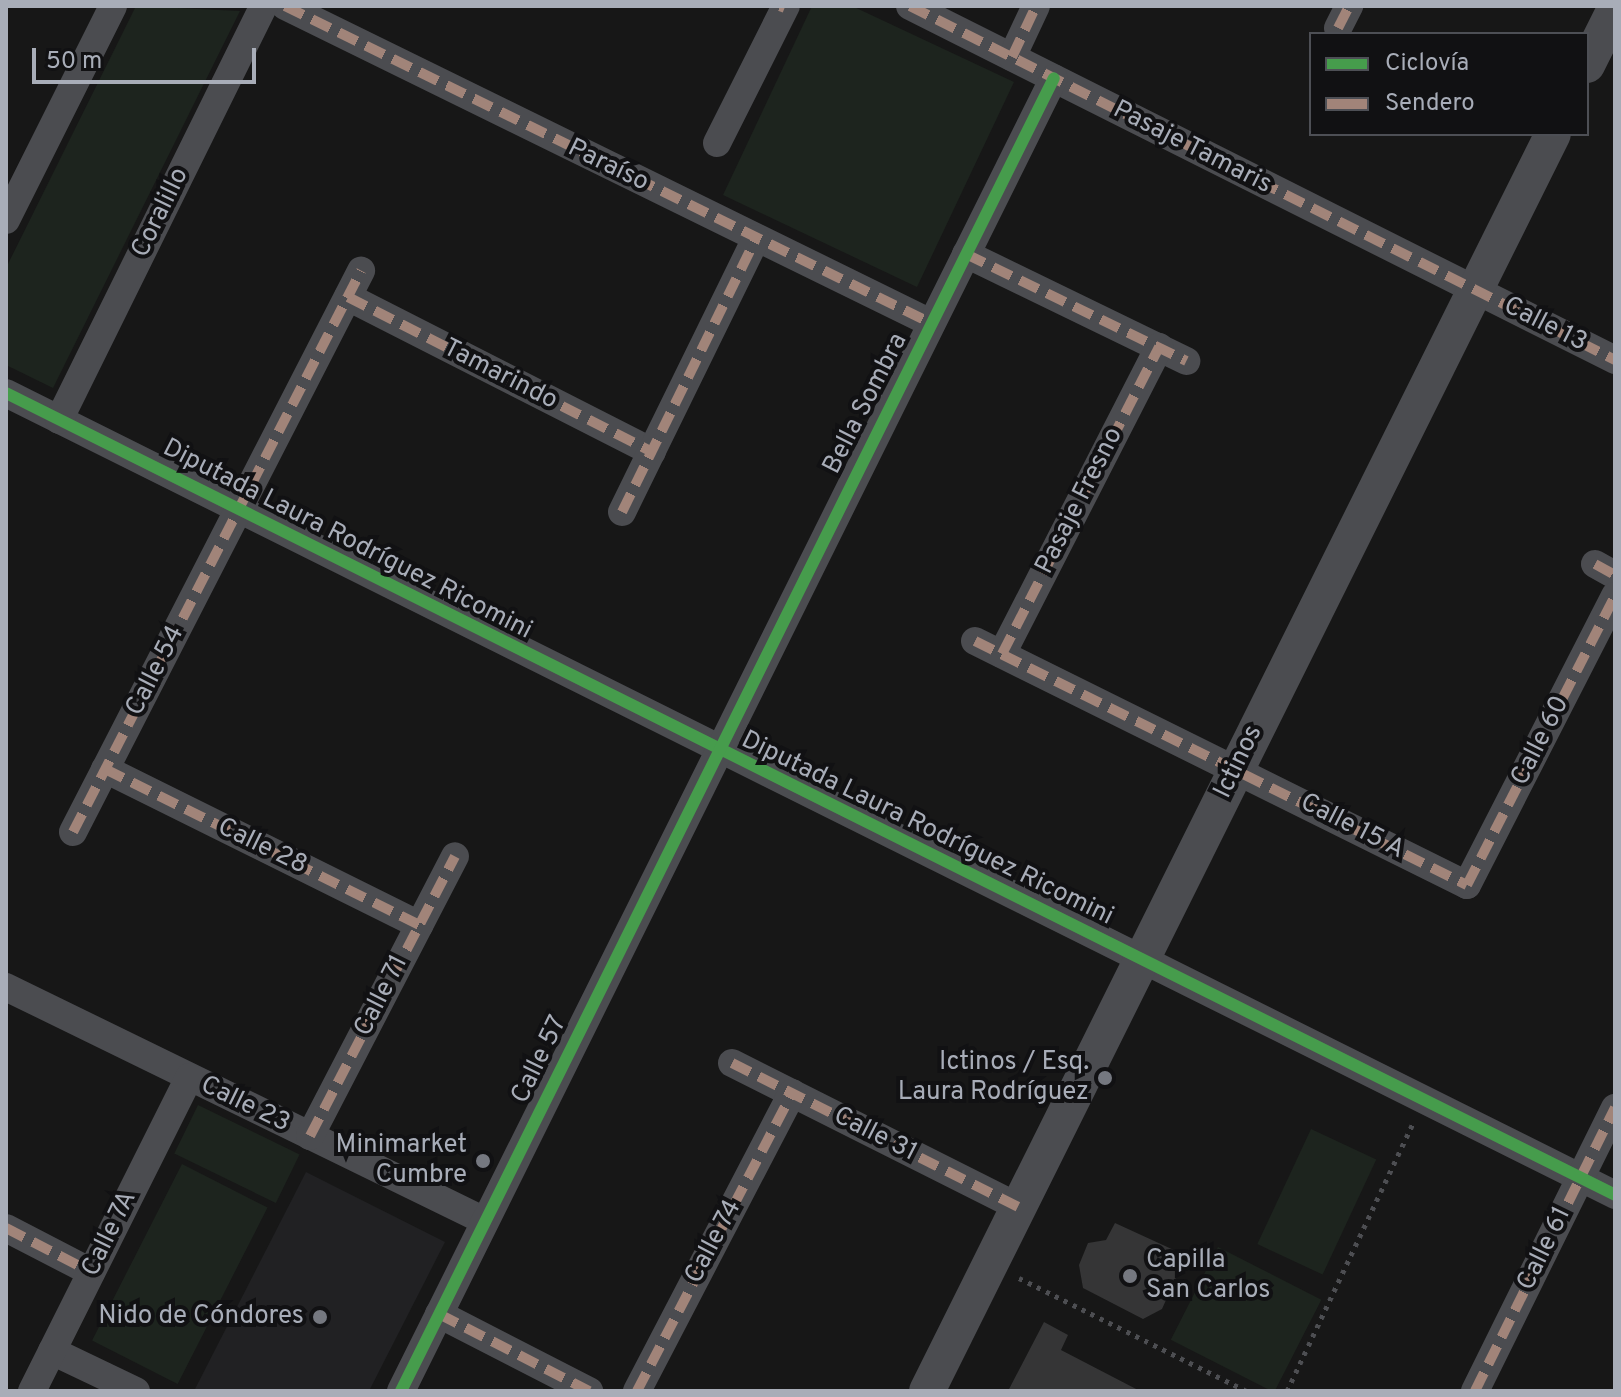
<!DOCTYPE html>
<html>
<head>
<meta charset="utf-8">
<style>
  body { margin:0 }
  #map { position:relative; width:1621px; height:1397px; overflow:hidden; background:#171717; font-family:Overpass,sans-serif }
  div>[style] { position:absolute }
  .built>* { inset:0; background:#212123 }
  .green>* { inset:0; background:#1d241e; transform-origin:0 0 }
  .building>* { inset:0; background:#353536 }
  .path>* { height:5px; margin-top:-2.5px; transform-origin:0; background:repeating-linear-gradient(90deg,#4d4e52 0 4px,transparent 0 10px) }
  .minor>* { height:28px; margin:-14px; padding:0 14px; transform-origin:14px; border-radius:14px; background:#4b4c50 }
  .tertiary>* { height:36px; margin:-18px; padding:0 18px; transform-origin:18px; border-radius:18px; background:#4b4c50 }
  .quiet>* { height:10px; margin-top:-5px; transform-origin:0; background:repeating-linear-gradient(90deg,#a18479 0 20px,transparent 0 30px) }
  .cycleway>* { height:12px; margin:-6px; padding:0 6px; transform-origin:6px; border-radius:6px; background:#469c4c }
  .dots>* { width:22px; height:22px; translate:-50% -50%; box-sizing:border-box; border:4px solid #111113; border-radius:50% }
  span { translate:-50% -50%; white-space:nowrap; text-align:center; line-height:1.15; -webkit-text-stroke:8px #111113; paint-order:stroke }
  .street-label { font-size:26px; color:#a8adb8 }
  .poi-label { font-size:26px; color:#a8adb8 }
  .right { translate:-100% -50%; text-align:right }
  .left { translate:0 -50%; text-align:left }
  .frame { position:absolute; inset:0; border:8px solid #a8adb8; pointer-events:none }
  .legend { position:absolute; left:1309px; top:32px; width:280px; height:104px; box-sizing:border-box; background:#111113; border:2px solid #4d4f55; margin:0; padding:10px 14px; list-style:none; font-size:24px; color:#a8adb8 }
  .legend li { display:flex; align-items:center; gap:16px; height:40px }
  .legend b { width:40px; border:2px solid #4d4f55 }
  .scale { position:absolute; left:32px; top:48px; width:224px; height:36px; box-sizing:border-box; border:4px solid #a8adb8; border-top:0; padding-left:10px; font-size:24px; line-height:28px; white-space:nowrap; color:#a8adb8; -webkit-text-stroke:6px #111113; paint-order:stroke }
</style>
</head>
<body>
<div id="map">
  <div class="built">
    <i style="clip-path:polygon(306px 1172px,445px 1242px,369px 1391px,194px 1391px)"></i>
  </div>
  <div class="green">
    <i style="clip-path:polygon(136px 6px,240px 11px,53px 388px,6px 365px,6px 268px)"></i>
    <i style="clip-path:polygon(812px 6px,852px 6px,1014px 82px,917px 287px,723px 195px)"></i>
    <i style="left:198px;top:1105px;width:113px;height:54px;rotate:26deg"></i>
    <i style="left:1311px;top:1129px;width:72px;height:127px;rotate:25deg"></i>
    <i style="left:182px;top:1164px;width:96px;height:198px;rotate:27deg"></i>
    <i style="left:1218px;top:1247px;width:116px;height:104px;rotate:27deg"></i>
  </div>
  <div class="building">
    <i style="clip-path:polygon(1115px 1223px,1176px 1251px,1170px 1263px,1179px 1271px,1162px 1309px,1143px 1319px,1083px 1288px,1079px 1265px,1088px 1243px,1106px 1240px)"></i>
    <i style="clip-path:polygon(1044px 1322px,1068px 1335px,1061px 1350px,1140px 1391px,1008px 1391px)"></i>
  </div>
  <div class="path">
    <i style="left:1019px;top:1278px;width:254px;rotate:26.4deg"></i>
    <i style="left:1287px;top:1391px;width:296px;rotate:-64.8deg"></i>
  </div>
  <div class="minor">
    <i style="left:285px;top:6px;width:720px;rotate:26.14deg"></i>
    <i style="left:910px;top:6px;width:789px;rotate:26.66deg"></i>
    <i style="left:1338px;top:28px;width:25px;rotate:-63deg"></i>
    <i style="left:1012px;top:57px;width:56px;rotate:-64.8deg"></i>
    <i style="left:717px;top:143px;width:153px;rotate:-63.3deg"></i>
    <i style="left:6px;top:220px;width:239px;rotate:-63.4deg"></i>
    <i style="left:966px;top:254px;width:245px;rotate:25.9deg"></i>
    <i style="left:348px;top:297px;width:341px;rotate:27deg"></i>
    <i style="left:6px;top:393px;width:1798px;rotate:26.49deg"></i>
    <i style="left:59px;top:420px;width:462px;rotate:-63.7deg"></i>
    <i style="left:622px;top:512px;width:304px;rotate:-63.9deg"></i>
    <i style="left:1595px;top:564px;width:23px;rotate:29deg"></i>
    <i style="left:975px;top:641px;width:549px;rotate:26.38deg"></i>
    <i style="left:1467px;top:885px;width:325px;rotate:-62.9deg"></i>
    <i style="left:1002px;top:654px;width:345px;rotate:-62.9deg"></i>
    <i style="left:105px;top:769px;width:351px;rotate:26.4deg"></i>
    <i style="left:73px;top:832px;width:631px;rotate:-62.83deg"></i>
    <i style="left:6px;top:987px;width:533px;rotate:26.04deg"></i>
    <i style="left:732px;top:1063px;width:320px;rotate:26.7deg"></i>
    <i style="left:310px;top:1136px;width:315px;rotate:-62.6deg"></i>
    <i style="left:6px;top:1228px;width:96px;rotate:27.4deg"></i>
    <i style="left:439px;top:1314px;width:169px;rotate:27.2deg"></i>
    <i style="left:52px;top:1351px;width:93px;rotate:25.5deg"></i>
    <i style="left:32px;top:1391px;width:351px;rotate:-63.4deg"></i>
    <i style="left:401px;top:1391px;width:1466px;rotate:-63.56deg"></i>
    <i style="left:637px;top:1391px;width:336px;rotate:-62.5deg"></i>
    <i style="left:1475px;top:1391px;width:316px;rotate:-63.7deg"></i>
  </div>
  <div class="tertiary">
    <i style="left:1587px;top:65px;width:63px;rotate:-63.4deg"></i>
    <i style="left:927px;top:1391px;width:1404px;rotate:-63.53deg"></i>
  </div>
  <div class="quiet">
    <i style="left:285px;top:6px;width:720px;rotate:26.14deg"></i>
    <i style="left:780px;top:6px;width:5px;rotate:22deg"></i>
    <i style="left:910px;top:6px;width:789px;rotate:26.66deg"></i>
    <i style="left:1338px;top:28px;width:25px;rotate:-63deg"></i>
    <i style="left:1012px;top:57px;width:56px;rotate:-64.8deg"></i>
    <i style="left:966px;top:254px;width:245px;rotate:25.9deg"></i>
    <i style="left:348px;top:297px;width:341px;rotate:27deg"></i>
    <i style="left:622px;top:512px;width:304px;rotate:-63.9deg"></i>
    <i style="left:1595px;top:564px;width:23px;rotate:29deg"></i>
    <i style="left:975px;top:641px;width:549px;rotate:26.38deg"></i>
    <i style="left:1467px;top:885px;width:325px;rotate:-62.9deg"></i>
    <i style="left:1002px;top:654px;width:345px;rotate:-62.9deg"></i>
    <i style="left:105px;top:769px;width:351px;rotate:26.4deg"></i>
    <i style="left:73px;top:832px;width:631px;rotate:-62.83deg"></i>
    <i style="left:732px;top:1063px;width:320px;rotate:26.7deg"></i>
    <i style="left:310px;top:1136px;width:315px;rotate:-62.6deg"></i>
    <i style="left:6px;top:1228px;width:96px;rotate:27.4deg"></i>
    <i style="left:439px;top:1314px;width:169px;rotate:27.2deg"></i>
    <i style="left:637px;top:1391px;width:336px;rotate:-62.5deg"></i>
    <i style="left:1475px;top:1391px;width:316px;rotate:-63.7deg"></i>
  </div>
  <div class="cycleway">
    <i style="left:6px;top:393px;width:1798px;rotate:26.49deg"></i>
    <i style="left:401px;top:1391px;width:1466px;rotate:-63.56deg"></i>
  </div>
  <div class="dots">
    <i style="left:1105px;top:1078px;background:#757880"></i>
    <i style="left:483px;top:1161px;background:#757880"></i>
    <i style="left:1130px;top:1276px;background:#757880"></i>
    <i style="left:320px;top:1317px;background:#757880"></i>
  </div>
  <div class="street-label">
    <span style="left:1192px;top:148px;rotate:27deg">Pasaje Tamaris</span>
    <span style="left:608px;top:166px;rotate:26deg">Paraíso</span>
    <span style="left:161px;top:213px;rotate:-64deg">Coralillo</span>
    <span style="left:1545px;top:325px;rotate:27deg">Calle 13</span>
    <span style="left:500px;top:375px;rotate:27deg">Tamarindo</span>
    <span style="left:866px;top:404px;rotate:-63deg">Bella Sombra</span>
    <span style="left:1080px;top:501px;rotate:-63deg">Pasaje Fresno</span>
    <span style="left:347px;top:540px;rotate:27deg">Diputada Laura Rodríguez Ricomini</span>
    <span style="left:156px;top:671px;rotate:-63deg">Calle 54</span>
    <span style="left:1541px;top:741px;rotate:-63deg">Calle 60</span>
    <span style="left:1239px;top:762px;rotate:-64deg">Ictinos</span>
    <span style="left:1352px;top:827px;rotate:27deg">Calle 15 A</span>
    <span style="left:927px;top:829px;rotate:26deg">Diputada Laura Rodríguez Ricomini</span>
    <span style="left:262px;top:847px;rotate:26deg">Calle 28</span>
    <span style="left:382px;top:996px;rotate:-63deg">Calle 71</span>
    <span style="left:540px;top:1060px;rotate:-64deg">Calle 57</span>
    <span style="left:245px;top:1105px;rotate:26deg">Calle 23</span>
    <span style="left:875px;top:1135px;rotate:27deg">Calle 31</span>
    <span style="left:110px;top:1234px;rotate:-64deg">Calle 7A</span>
    <span style="left:714px;top:1242px;rotate:-62deg">Calle 74</span>
    <span style="left:1545px;top:1249px;rotate:-64deg">Calle 61</span>
  </div>
  <div class="poi-label">
    <span class="right" style="left:1089px;top:1078px">Ictinos / Esq.<br>Laura Rodríguez</span>
    <span class="right" style="left:467px;top:1161px">Minimarket<br>Cumbre</span>
    <span class="left" style="left:1146px;top:1276px">Capilla<br>San Carlos</span>
    <span class="right" style="left:304px;top:1317px">Nido de Cóndores</span>
  </div>
  <div class="frame"></div>
  <ul class="legend">
  <li><b style="height:10px;background:#469c4c"></b>Ciclovía</li>
  <li><b style="height:10px;background:#a18479"></b>Sendero</li>
  </ul>
  <div class="scale">50 m</div>
</div>
</body>
</html>
